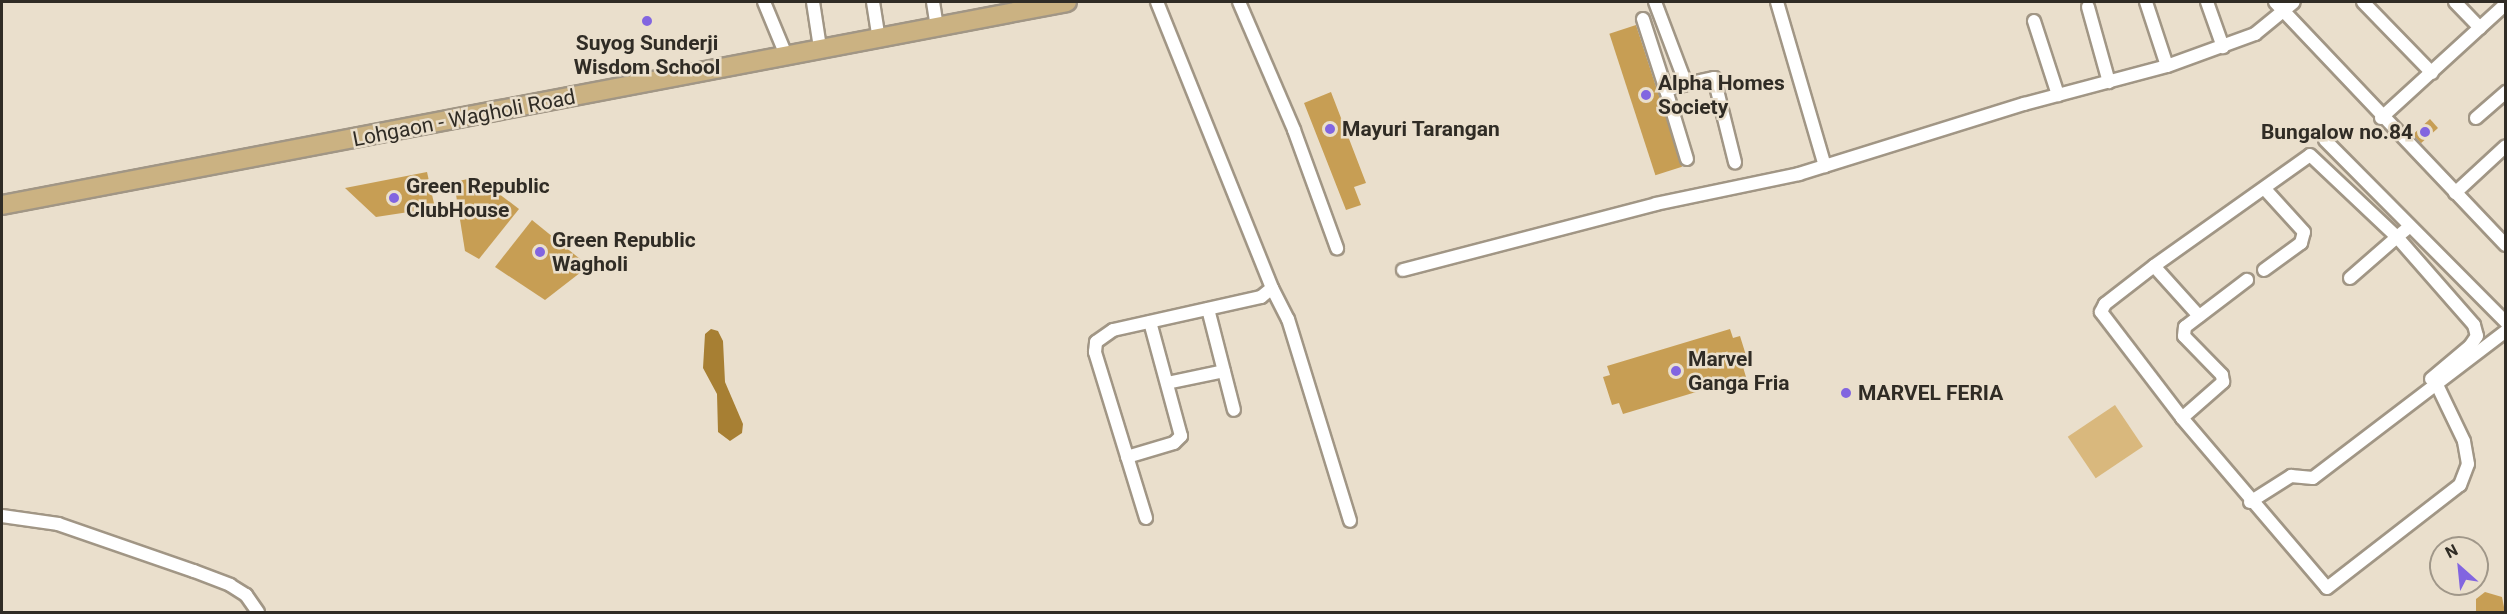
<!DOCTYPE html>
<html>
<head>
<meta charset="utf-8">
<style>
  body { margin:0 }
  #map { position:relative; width:2507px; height:614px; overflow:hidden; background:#eadfcc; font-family:Roboto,sans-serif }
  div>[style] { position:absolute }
  .green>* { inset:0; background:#d9b87d; transform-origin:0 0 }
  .water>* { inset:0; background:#a77f33 }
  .building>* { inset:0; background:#c79e54; transform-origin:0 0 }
  .roads { filter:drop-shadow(2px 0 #a19685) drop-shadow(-2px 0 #a19685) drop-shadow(0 2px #a19685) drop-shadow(0 -2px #a19685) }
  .street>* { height:12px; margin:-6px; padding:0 6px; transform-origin:6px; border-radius:6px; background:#fff }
  .primary>* { height:18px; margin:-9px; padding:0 9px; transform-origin:9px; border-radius:9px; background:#cbb282 }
  .dots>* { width:16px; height:16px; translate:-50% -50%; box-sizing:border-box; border:3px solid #eadfcc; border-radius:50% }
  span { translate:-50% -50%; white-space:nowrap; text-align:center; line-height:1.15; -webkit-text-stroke:5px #eadfcc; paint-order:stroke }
  .poi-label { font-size:21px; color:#302c25; font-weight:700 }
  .left { translate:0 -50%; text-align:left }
  .right { translate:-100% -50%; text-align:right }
  .street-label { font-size:21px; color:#302c25 }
  .frame { position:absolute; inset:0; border:3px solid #302c25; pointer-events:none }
  .north { position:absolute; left:2429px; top:536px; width:60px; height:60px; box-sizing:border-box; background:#eadfcc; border:2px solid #a09789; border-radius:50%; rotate:333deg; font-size:16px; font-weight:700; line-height:24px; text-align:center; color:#302c25 }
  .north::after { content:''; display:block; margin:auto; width:21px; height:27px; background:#8265e0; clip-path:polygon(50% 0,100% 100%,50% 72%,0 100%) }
</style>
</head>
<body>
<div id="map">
  <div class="green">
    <i style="left:2115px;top:405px;width:50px;height:57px;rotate:56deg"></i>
  </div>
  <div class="water">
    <i style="clip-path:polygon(711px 329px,718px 331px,723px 341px,725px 382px,743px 424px,742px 433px,730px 441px,718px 432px,717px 394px,703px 368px,705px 334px)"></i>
  </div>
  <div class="building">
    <i style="left:1636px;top:25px;width:149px;height:28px;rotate:72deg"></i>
    <i style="clip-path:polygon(1331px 92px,1366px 183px,1354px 187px,1361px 205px,1346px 210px,1304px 103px)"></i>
    <i style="left:2430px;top:119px;width:12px;height:23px;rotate:48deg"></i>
    <i style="clip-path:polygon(427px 172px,435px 208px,376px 217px,345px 188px)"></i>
    <i style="clip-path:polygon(477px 177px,519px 209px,479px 259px,465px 251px,454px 182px)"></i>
    <i style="clip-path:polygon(532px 220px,585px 263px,585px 269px,545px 300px,495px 267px)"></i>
    <i style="clip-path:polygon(1730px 329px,1733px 338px,1740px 336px,1749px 365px,1743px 367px,1746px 377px,1623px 414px,1619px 403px,1612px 405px,1603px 377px,1610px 375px,1607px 366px)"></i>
    <i style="clip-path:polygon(2485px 592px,2502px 597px,2505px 612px,2476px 612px,2476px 599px)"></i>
  </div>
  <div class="roads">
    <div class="street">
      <i style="left:764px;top:2px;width:57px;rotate:67.5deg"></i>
      <i style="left:813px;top:2px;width:47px;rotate:81.3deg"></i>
      <i style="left:873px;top:2px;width:36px;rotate:81deg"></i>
      <i style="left:933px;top:2px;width:25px;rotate:81deg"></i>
      <i style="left:1239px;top:2px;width:139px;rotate:66.7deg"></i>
      <i style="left:1294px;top:130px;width:126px;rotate:70deg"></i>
      <i style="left:1655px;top:2px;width:88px;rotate:69.3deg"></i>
      <i style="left:1686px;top:84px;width:21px;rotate:163deg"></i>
      <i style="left:1666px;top:90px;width:72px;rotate:73.1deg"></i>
      <i style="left:1777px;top:2px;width:171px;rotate:73.7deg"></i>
      <i style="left:2146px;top:2px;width:67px;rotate:71.8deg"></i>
      <i style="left:2207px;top:2px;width:48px;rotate:70.4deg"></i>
      <i style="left:2275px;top:2px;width:335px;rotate:46.5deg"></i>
      <i style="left:2363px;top:2px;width:99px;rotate:45.8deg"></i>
      <i style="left:2455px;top:2px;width:36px;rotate:46deg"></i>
      <i style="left:2088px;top:7px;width:78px;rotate:74.4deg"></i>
      <i style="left:1643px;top:19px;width:75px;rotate:72.1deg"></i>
      <i style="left:2034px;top:21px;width:78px;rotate:72deg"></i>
      <i style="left:1686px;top:84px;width:29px;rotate:-12deg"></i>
      <i style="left:1714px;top:78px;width:87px;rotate:76deg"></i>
      <i style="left:2381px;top:118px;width:169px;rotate:-42.4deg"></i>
      <i style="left:2476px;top:118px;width:40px;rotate:-41deg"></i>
      <i style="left:2325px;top:140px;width:257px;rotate:45.2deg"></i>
      <i style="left:2455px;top:193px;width:69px;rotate:-42.7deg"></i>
      <i style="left:2154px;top:266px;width:191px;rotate:-35.4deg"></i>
      <i style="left:2310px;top:155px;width:120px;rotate:43.3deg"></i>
      <i style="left:2397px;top:237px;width:17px;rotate:-40deg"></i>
      <i style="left:1403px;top:270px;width:261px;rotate:-14.6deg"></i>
      <i style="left:1656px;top:204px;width:146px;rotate:-11.8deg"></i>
      <i style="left:1799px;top:174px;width:236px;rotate:-17.3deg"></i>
      <i style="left:2024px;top:104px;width:148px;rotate:-14.9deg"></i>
      <i style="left:2167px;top:66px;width:94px;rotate:-20deg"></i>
      <i style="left:2255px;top:34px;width:50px;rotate:-39.4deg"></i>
      <i style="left:2264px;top:270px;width:46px;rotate:-36.1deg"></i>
      <i style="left:2301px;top:243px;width:11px;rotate:-75deg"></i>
      <i style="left:2304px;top:232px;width:59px;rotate:-132.3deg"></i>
      <i style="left:2350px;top:278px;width:62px;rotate:-41.1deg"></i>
      <i style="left:2397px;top:237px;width:117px;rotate:48.8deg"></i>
      <i style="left:2474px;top:325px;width:11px;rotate:75deg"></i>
      <i style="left:2477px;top:336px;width:12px;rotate:125deg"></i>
      <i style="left:2470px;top:346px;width:51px;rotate:139.8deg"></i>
      <i style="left:1272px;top:288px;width:35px;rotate:63deg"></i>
      <i style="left:1288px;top:319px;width:211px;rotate:72.9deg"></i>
      <i style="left:1208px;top:309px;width:104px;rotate:75.6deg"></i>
      <i style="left:2199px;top:316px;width:67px;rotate:-132deg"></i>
      <i style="left:2154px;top:266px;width:62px;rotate:142.2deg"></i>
      <i style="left:2105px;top:304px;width:9px;rotate:117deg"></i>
      <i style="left:2101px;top:312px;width:133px;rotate:52.6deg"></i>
      <i style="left:2182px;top:418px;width:223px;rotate:49.5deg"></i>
      <i style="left:2327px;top:588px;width:168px;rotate:-37.8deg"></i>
      <i style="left:2460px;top:485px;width:22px;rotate:-69deg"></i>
      <i style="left:2468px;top:464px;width:23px;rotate:-100deg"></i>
      <i style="left:2464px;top:441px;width:62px;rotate:-115.7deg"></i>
      <i style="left:1167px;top:383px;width:58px;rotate:-11.9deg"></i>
      <i style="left:2182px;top:418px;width:55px;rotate:-41.3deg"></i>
      <i style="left:2223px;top:382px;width:7px;rotate:-98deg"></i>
      <i style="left:2222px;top:375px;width:54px;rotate:-134.3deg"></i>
      <i style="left:2184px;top:336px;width:9px;rotate:-84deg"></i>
      <i style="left:2185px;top:327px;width:78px;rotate:-37.2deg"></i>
      <i style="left:1127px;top:457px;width:49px;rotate:-16.6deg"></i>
      <i style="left:1174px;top:443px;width:10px;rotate:-45deg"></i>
      <i style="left:1181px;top:436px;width:118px;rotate:-105.2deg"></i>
      <i style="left:2250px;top:502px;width:49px;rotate:-32.4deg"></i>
      <i style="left:2291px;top:476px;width:22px;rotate:5deg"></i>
      <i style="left:2313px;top:478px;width:243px;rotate:-37.3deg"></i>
      <i style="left:2px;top:516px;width:57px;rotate:8.1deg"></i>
      <i style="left:58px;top:524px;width:144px;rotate:19.1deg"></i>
      <i style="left:194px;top:571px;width:39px;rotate:21deg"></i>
      <i style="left:230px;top:585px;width:19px;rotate:32deg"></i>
      <i style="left:246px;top:595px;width:21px;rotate:55deg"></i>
      <i style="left:1146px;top:518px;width:174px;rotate:-107.1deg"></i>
      <i style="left:1095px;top:352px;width:10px;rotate:-84deg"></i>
      <i style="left:1096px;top:342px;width:21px;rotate:-35deg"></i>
      <i style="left:1113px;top:330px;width:152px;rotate:-12.6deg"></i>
      <i style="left:1261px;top:297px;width:14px;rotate:-39deg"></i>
      <i style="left:1272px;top:288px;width:308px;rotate:-111.9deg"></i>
    </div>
    <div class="primary">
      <i style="left:2px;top:205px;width:1084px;rotate:-10.79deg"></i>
    </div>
  </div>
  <div class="dots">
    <i style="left:647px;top:21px;background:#8265e0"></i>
    <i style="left:1646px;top:95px;background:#8265e0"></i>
    <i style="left:1330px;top:129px;background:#8265e0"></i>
    <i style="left:2425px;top:132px;background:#8265e0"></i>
    <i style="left:394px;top:198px;background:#8265e0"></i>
    <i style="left:540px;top:252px;background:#8265e0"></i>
    <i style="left:1676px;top:371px;background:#8265e0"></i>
    <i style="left:1846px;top:393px;background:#8265e0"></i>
  </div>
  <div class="poi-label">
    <span style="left:647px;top:55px">Suyog Sunderji<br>Wisdom School</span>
    <span class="left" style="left:1658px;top:95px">Alpha Homes<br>Society</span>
    <span class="left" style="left:1342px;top:129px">Mayuri Tarangan</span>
    <span class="right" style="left:2413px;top:132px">Bungalow no.84</span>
    <span class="left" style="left:406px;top:198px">Green Republic<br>ClubHouse</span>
    <span class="left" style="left:552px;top:252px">Green Republic<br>Wagholi</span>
    <span class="left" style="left:1688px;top:371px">Marvel<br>Ganga Fria</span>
    <span class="left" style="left:1858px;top:393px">MARVEL FERIA</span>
  </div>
  <div class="street-label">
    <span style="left:464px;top:118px;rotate:-11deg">Lohgaon - Wagholi Road</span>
  </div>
  <div class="frame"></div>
  <div class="north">N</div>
</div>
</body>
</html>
